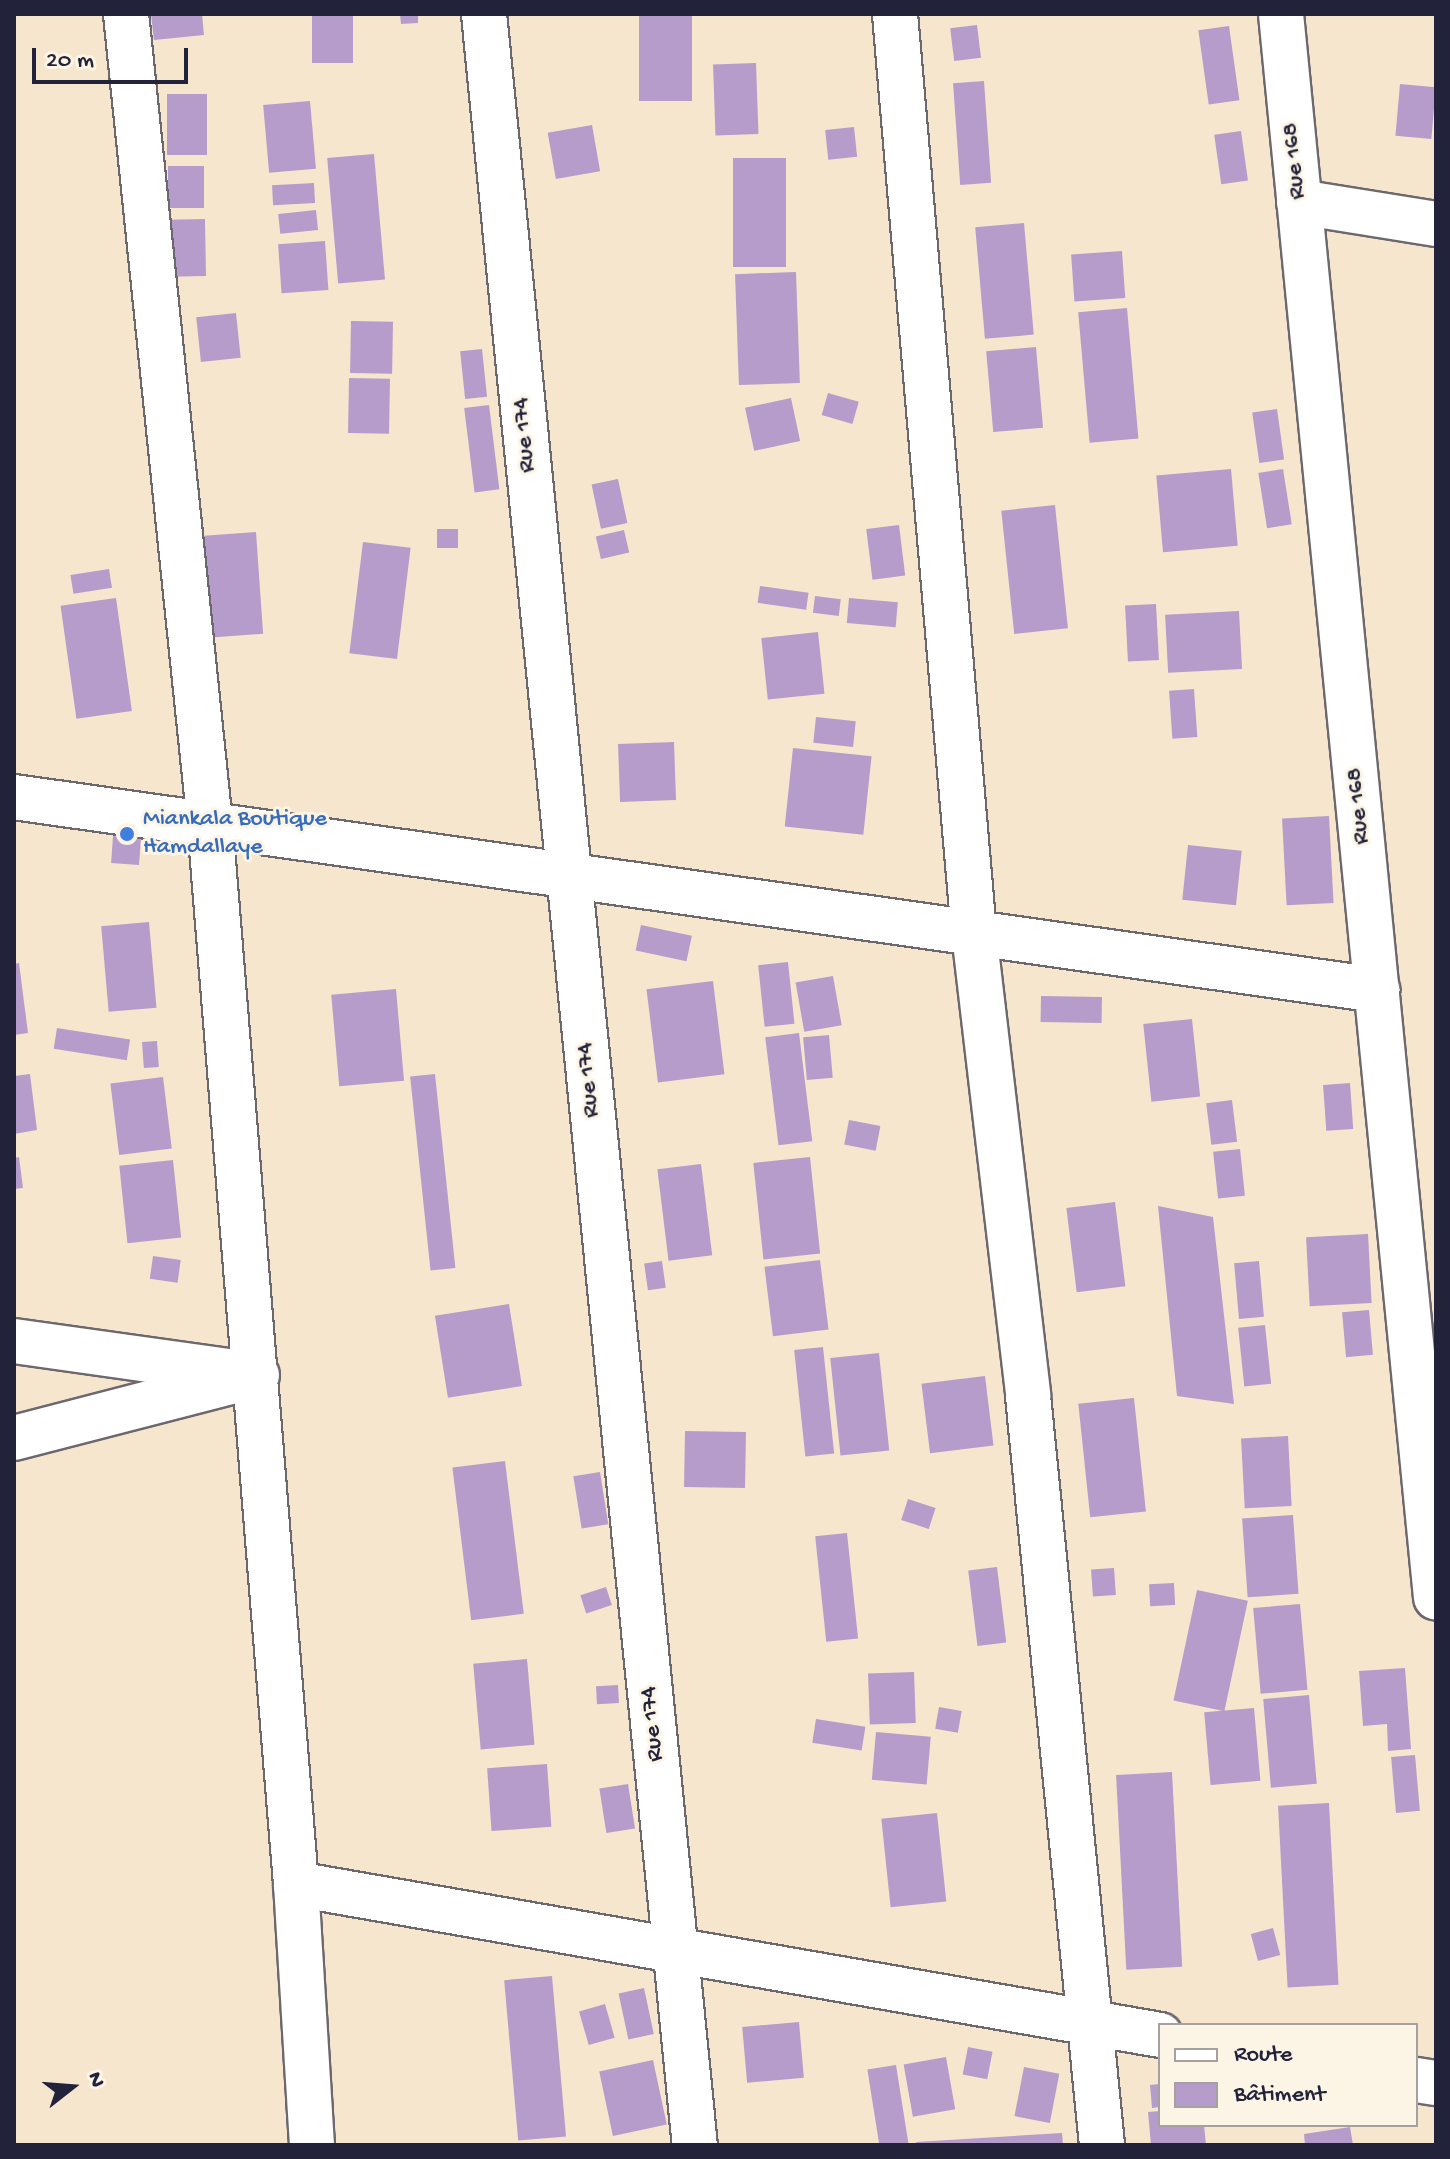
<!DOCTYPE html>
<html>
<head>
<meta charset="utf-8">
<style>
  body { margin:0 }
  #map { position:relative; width:1450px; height:2159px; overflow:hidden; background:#f7e6ce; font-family:"Gochi Hand",sans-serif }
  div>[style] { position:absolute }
  .building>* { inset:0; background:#b69cca; transform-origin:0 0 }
  .roads { filter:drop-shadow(2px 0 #6d676e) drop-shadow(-2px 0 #6d676e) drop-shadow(0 2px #6d676e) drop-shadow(0 -2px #6d676e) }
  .minor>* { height:44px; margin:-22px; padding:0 22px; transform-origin:22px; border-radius:22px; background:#fff }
  .dots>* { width:22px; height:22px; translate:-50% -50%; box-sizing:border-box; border:4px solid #fcf5e5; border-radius:50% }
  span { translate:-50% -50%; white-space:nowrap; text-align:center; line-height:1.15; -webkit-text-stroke:6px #fcf5e5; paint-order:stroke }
  .street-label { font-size:24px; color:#22223b }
  .shop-label { font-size:24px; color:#366cbe }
  .left { translate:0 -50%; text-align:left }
  .frame { position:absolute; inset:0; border:16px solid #22223b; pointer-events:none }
  .legend { position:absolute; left:1158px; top:2023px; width:260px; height:104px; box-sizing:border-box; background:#fcf5e5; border:2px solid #a5a1a1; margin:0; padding:10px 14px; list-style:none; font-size:24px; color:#22223b }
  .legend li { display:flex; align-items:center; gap:16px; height:40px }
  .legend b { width:40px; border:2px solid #a5a1a1 }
  .north { position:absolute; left:32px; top:2047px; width:80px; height:80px; -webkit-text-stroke:6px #fcf5e5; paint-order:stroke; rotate:73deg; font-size:22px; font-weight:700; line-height:32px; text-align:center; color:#22223b }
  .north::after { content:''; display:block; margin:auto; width:28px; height:36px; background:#22223b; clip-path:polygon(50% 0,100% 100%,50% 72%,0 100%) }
  .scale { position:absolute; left:32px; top:48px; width:156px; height:36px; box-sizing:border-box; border:4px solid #22223b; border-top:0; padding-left:10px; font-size:24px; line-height:28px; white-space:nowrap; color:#22223b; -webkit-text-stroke:6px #fcf5e5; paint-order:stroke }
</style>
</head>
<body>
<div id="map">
  <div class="building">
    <i style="clip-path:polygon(151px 14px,202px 14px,204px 35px,154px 40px)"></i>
    <i style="left:312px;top:14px;width:41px;height:49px"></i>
    <i style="clip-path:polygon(400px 14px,418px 14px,418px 23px,401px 24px)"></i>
    <i style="left:639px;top:14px;width:53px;height:87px"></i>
    <i style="left:977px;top:25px;width:33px;height:27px;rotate:83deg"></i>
    <i style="left:1229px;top:26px;width:75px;height:31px;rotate:82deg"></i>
    <i style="left:756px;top:63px;width:71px;height:43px;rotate:88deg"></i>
    <i style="left:984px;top:81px;width:102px;height:31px;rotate:86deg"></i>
    <i style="left:1400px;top:84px;width:36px;height:52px;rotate:5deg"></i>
    <i style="left:167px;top:94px;width:40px;height:61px"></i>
    <i style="left:310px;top:101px;width:68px;height:47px;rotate:85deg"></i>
    <i style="left:592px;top:125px;width:47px;height:45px;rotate:80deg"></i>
    <i style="left:854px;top:127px;width:30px;height:29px;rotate:84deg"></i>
    <i style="left:1241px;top:131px;width:50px;height:27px;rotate:82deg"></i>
    <i style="left:374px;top:154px;width:126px;height:47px;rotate:85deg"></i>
    <i style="left:733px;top:158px;width:53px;height:109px"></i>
    <i style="left:204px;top:166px;width:42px;height:36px;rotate:90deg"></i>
    <i style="left:314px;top:183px;width:20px;height:42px;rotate:87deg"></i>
    <i style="left:316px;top:210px;width:20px;height:38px;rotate:84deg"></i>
    <i style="left:205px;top:219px;width:57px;height:37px;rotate:89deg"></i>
    <i style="left:1024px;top:223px;width:112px;height:49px;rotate:85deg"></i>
    <i style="left:325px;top:241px;width:49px;height:47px;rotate:86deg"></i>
    <i style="left:1122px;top:251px;width:47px;height:51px;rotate:86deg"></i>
    <i style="left:796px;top:272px;width:111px;height:61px;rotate:88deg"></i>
    <i style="left:1127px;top:308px;width:131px;height:49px;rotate:85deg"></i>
    <i style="left:236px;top:313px;width:45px;height:40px;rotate:84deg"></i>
    <i style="left:351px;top:321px;width:42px;height:52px;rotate:1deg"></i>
    <i style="left:1036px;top:347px;width:81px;height:50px;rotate:85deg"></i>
    <i style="left:482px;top:349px;width:48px;height:22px;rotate:84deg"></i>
    <i style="left:349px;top:378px;width:41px;height:55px;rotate:1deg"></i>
    <i style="left:828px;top:393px;width:32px;height:23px;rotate:16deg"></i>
    <i style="left:791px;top:398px;width:44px;height:47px;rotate:78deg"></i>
    <i style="left:489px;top:405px;width:85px;height:25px;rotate:83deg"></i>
    <i style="left:1277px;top:409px;width:51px;height:25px;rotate:82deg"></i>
    <i style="left:1231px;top:469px;width:77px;height:75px;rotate:85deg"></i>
    <i style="left:1283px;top:469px;width:56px;height:25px;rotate:81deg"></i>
    <i style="left:618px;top:479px;width:45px;height:27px;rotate:78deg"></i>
    <i style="left:1055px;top:505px;width:124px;height:54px;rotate:84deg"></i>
    <i style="left:899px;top:525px;width:51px;height:33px;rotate:83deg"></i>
    <i style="left:437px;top:529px;width:21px;height:19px"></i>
    <i style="left:624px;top:530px;width:23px;height:29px;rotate:77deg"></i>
    <i style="left:256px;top:532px;width:102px;height:52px;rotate:86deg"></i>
    <i style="left:363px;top:542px;width:48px;height:112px;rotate:7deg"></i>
    <i style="left:109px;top:569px;width:19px;height:39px;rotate:81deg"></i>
    <i style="left:760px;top:586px;width:49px;height:17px;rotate:8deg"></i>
    <i style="left:815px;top:596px;width:26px;height:17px;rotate:7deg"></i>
    <i style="left:116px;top:598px;width:114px;height:56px;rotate:82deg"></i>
    <i style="left:849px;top:598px;width:49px;height:25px;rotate:5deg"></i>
    <i style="left:1156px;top:604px;width:56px;height:31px;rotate:87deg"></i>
    <i style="left:1239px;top:611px;width:58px;height:74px;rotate:87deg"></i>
    <i style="left:818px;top:632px;width:62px;height:57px;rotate:84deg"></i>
    <i style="left:1194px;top:689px;width:48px;height:25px;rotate:86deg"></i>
    <i style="left:816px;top:717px;width:40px;height:26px;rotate:6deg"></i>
    <i style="left:674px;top:742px;width:58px;height:56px;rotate:88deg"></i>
    <i style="left:793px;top:748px;width:79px;height:79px;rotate:6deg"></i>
    <i style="left:1329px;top:816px;width:87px;height:47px;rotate:87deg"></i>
    <i style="left:113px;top:836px;width:28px;height:27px;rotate:4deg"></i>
    <i style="left:1188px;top:845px;width:54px;height:55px;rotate:6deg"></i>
    <i style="left:149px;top:922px;width:86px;height:48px;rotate:85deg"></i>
    <i style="left:641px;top:925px;width:52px;height:26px;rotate:12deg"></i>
    <i style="left:788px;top:962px;width:62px;height:30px;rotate:84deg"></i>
    <i style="clip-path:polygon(19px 963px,28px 1033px,14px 1035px,14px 964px)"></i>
    <i style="left:833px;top:976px;width:50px;height:38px;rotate:80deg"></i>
    <i style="left:713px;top:981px;width:94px;height:67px;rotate:83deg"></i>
    <i style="left:396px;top:989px;width:92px;height:65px;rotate:85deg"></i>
    <i style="left:1041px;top:996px;width:61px;height:26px;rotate:1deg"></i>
    <i style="left:1192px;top:1019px;width:78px;height:49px;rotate:84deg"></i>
    <i style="left:57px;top:1028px;width:74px;height:21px;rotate:9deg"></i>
    <i style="left:799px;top:1033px;width:109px;height:34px;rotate:83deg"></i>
    <i style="left:829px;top:1035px;width:43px;height:26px;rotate:85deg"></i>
    <i style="left:157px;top:1041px;width:26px;height:15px;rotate:86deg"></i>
    <i style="clip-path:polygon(30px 1074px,37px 1130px,14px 1134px,14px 1076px)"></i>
    <i style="left:435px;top:1074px;width:195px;height:25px;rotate:84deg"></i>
    <i style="left:163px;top:1077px;width:72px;height:53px;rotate:83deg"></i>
    <i style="left:1350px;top:1083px;width:46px;height:27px;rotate:86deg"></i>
    <i style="left:1232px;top:1100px;width:42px;height:26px;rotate:83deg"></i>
    <i style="left:849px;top:1120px;width:32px;height:25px;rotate:11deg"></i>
    <i style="left:1240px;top:1149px;width:47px;height:27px;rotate:84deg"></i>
    <i style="clip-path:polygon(19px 1157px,23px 1188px,14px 1189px,14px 1158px)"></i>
    <i style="left:810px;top:1157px;width:97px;height:57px;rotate:84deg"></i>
    <i style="left:173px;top:1160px;width:78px;height:54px;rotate:84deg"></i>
    <i style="left:701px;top:1164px;width:92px;height:44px;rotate:83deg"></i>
    <i style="left:1115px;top:1202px;width:85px;height:49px;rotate:83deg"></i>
    <i style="clip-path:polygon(1158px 1206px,1213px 1217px,1234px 1404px,1177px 1396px)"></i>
    <i style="left:1368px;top:1234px;width:69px;height:62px;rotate:87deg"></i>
    <i style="left:153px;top:1256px;width:28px;height:23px;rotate:8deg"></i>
    <i style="left:820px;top:1260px;width:70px;height:56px;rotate:83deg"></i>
    <i style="left:662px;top:1261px;width:27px;height:18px;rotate:82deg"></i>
    <i style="left:1259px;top:1261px;width:56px;height:25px;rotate:85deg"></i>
    <i style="left:509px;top:1304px;width:83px;height:75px;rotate:81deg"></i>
    <i style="left:1369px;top:1310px;width:45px;height:27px;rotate:85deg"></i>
    <i style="left:1265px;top:1325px;width:59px;height:27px;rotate:84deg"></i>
    <i style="left:823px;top:1347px;width:107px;height:29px;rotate:84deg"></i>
    <i style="left:879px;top:1353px;width:98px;height:49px;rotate:84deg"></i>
    <i style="left:985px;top:1376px;width:70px;height:64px;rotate:83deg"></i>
    <i style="left:1134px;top:1398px;width:114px;height:56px;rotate:84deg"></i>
    <i style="left:685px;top:1431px;width:61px;height:56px;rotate:1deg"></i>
    <i style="left:1288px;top:1436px;width:70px;height:47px;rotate:87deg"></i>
    <i style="left:505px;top:1461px;width:154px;height:53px;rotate:83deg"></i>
    <i style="left:600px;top:1472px;width:53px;height:27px;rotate:81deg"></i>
    <i style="left:908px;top:1499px;width:29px;height:22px;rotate:18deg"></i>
    <i style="left:1293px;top:1515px;width:79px;height:51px;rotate:86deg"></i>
    <i style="left:847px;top:1533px;width:106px;height:32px;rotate:84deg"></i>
    <i style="left:997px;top:1567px;width:76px;height:29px;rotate:83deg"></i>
    <i style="left:1114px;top:1568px;width:27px;height:23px;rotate:86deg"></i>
    <i style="left:1174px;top:1583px;width:22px;height:25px;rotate:87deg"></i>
    <i style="left:606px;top:1587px;width:19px;height:27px;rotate:72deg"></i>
    <i style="left:1197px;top:1590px;width:52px;height:113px;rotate:12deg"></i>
    <i style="left:1300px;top:1604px;width:86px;height:47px;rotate:85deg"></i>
    <i style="left:527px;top:1659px;width:86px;height:54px;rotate:85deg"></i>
    <i style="clip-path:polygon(1405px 1668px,1411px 1749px,1388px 1751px,1387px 1724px,1363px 1726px,1359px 1671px)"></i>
    <i style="left:914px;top:1672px;width:51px;height:46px;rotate:88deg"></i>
    <i style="left:618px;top:1685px;width:18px;height:22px;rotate:87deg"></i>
    <i style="left:1309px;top:1695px;width:89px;height:46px;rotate:85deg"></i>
    <i style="left:939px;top:1707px;width:23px;height:22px;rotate:10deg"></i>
    <i style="left:1254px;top:1708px;width:73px;height:50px;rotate:85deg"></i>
    <i style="left:816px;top:1719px;width:50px;height:24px;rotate:9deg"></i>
    <i style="left:876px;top:1732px;width:55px;height:48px;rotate:5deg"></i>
    <i style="left:1415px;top:1755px;width:56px;height:24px;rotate:85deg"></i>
    <i style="left:547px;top:1764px;width:63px;height:60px;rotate:86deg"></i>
    <i style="left:1172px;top:1772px;width:195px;height:56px;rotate:87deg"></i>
    <i style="left:628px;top:1784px;width:45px;height:29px;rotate:81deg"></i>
    <i style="left:1329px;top:1803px;width:182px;height:51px;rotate:87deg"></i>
    <i style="left:937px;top:1813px;width:89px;height:56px;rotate:84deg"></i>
    <i style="left:1273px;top:1928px;width:28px;height:23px;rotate:75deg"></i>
    <i style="left:552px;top:1976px;width:161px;height:48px;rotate:85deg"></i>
    <i style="left:644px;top:1988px;width:47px;height:26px;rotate:78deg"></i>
    <i style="left:605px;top:2004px;width:35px;height:27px;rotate:74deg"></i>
    <i style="left:799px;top:2022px;width:56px;height:57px;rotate:85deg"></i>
    <i style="left:968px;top:2047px;width:25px;height:28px;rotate:11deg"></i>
    <i style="left:946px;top:2057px;width:53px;height:43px;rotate:80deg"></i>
    <i style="left:653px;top:2060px;width:66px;height:55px;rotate:78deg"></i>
    <i style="left:896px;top:2065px;width:81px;height:29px;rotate:81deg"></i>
    <i style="left:1024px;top:2067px;width:36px;height:50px;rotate:11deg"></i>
    <i style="clip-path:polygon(1160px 2084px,1160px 2107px,1152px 2108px,1150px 2085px)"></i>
    <i style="clip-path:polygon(1160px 2111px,1160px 2125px,1204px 2125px,1206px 2145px,1151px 2145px,1148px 2112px)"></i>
    <i style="clip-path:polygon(1350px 2127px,1353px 2145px,1305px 2145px,1304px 2134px)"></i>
    <i style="clip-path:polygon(1062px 2133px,1063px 2145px,917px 2145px,916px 2142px)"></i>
  </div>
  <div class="roads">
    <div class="minor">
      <i style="left:126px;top:14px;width:814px;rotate:84.08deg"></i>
      <i style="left:210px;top:824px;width:1063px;rotate:85.36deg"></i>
      <i style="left:296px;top:1884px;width:261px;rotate:86.5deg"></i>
      <i style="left:484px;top:14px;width:2141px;rotate:84.35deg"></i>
      <i style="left:895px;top:14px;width:922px;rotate:85.09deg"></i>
      <i style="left:974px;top:933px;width:466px;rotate:83.3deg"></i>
      <i style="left:1028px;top:1396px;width:753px;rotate:84.36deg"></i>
      <i style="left:1281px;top:14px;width:1591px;rotate:84.41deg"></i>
      <i style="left:1299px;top:202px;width:139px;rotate:9.1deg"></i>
      <i style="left:14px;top:797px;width:1377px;rotate:8.06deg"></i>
      <i style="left:14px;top:1341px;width:222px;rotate:8deg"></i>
      <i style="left:14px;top:1438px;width:251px;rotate:-14.5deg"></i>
      <i style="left:296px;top:1884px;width:877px;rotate:9.91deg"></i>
      <i style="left:1416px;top:2080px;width:20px;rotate:9deg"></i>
    </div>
  </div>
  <div class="dots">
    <i style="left:127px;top:834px;background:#3f7fe0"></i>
  </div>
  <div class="street-label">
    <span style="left:1295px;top:161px;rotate:-96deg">Rue 168</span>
    <span style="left:525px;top:435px;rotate:-96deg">Rue 174</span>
    <span style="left:1359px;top:806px;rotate:-96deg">Rue 168</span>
    <span style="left:589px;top:1080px;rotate:-96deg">Rue 174</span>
    <span style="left:653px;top:1724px;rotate:-96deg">Rue 174</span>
  </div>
  <div class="shop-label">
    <span class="left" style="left:143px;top:834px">Miankala Boutique<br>Hamdallaye</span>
  </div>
  <div class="frame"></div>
  <ul class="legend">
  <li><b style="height:10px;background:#fff"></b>Route</li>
  <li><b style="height:22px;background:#b69cca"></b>Bâtiment</li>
  </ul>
  <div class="north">N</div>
  <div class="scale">20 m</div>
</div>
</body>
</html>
